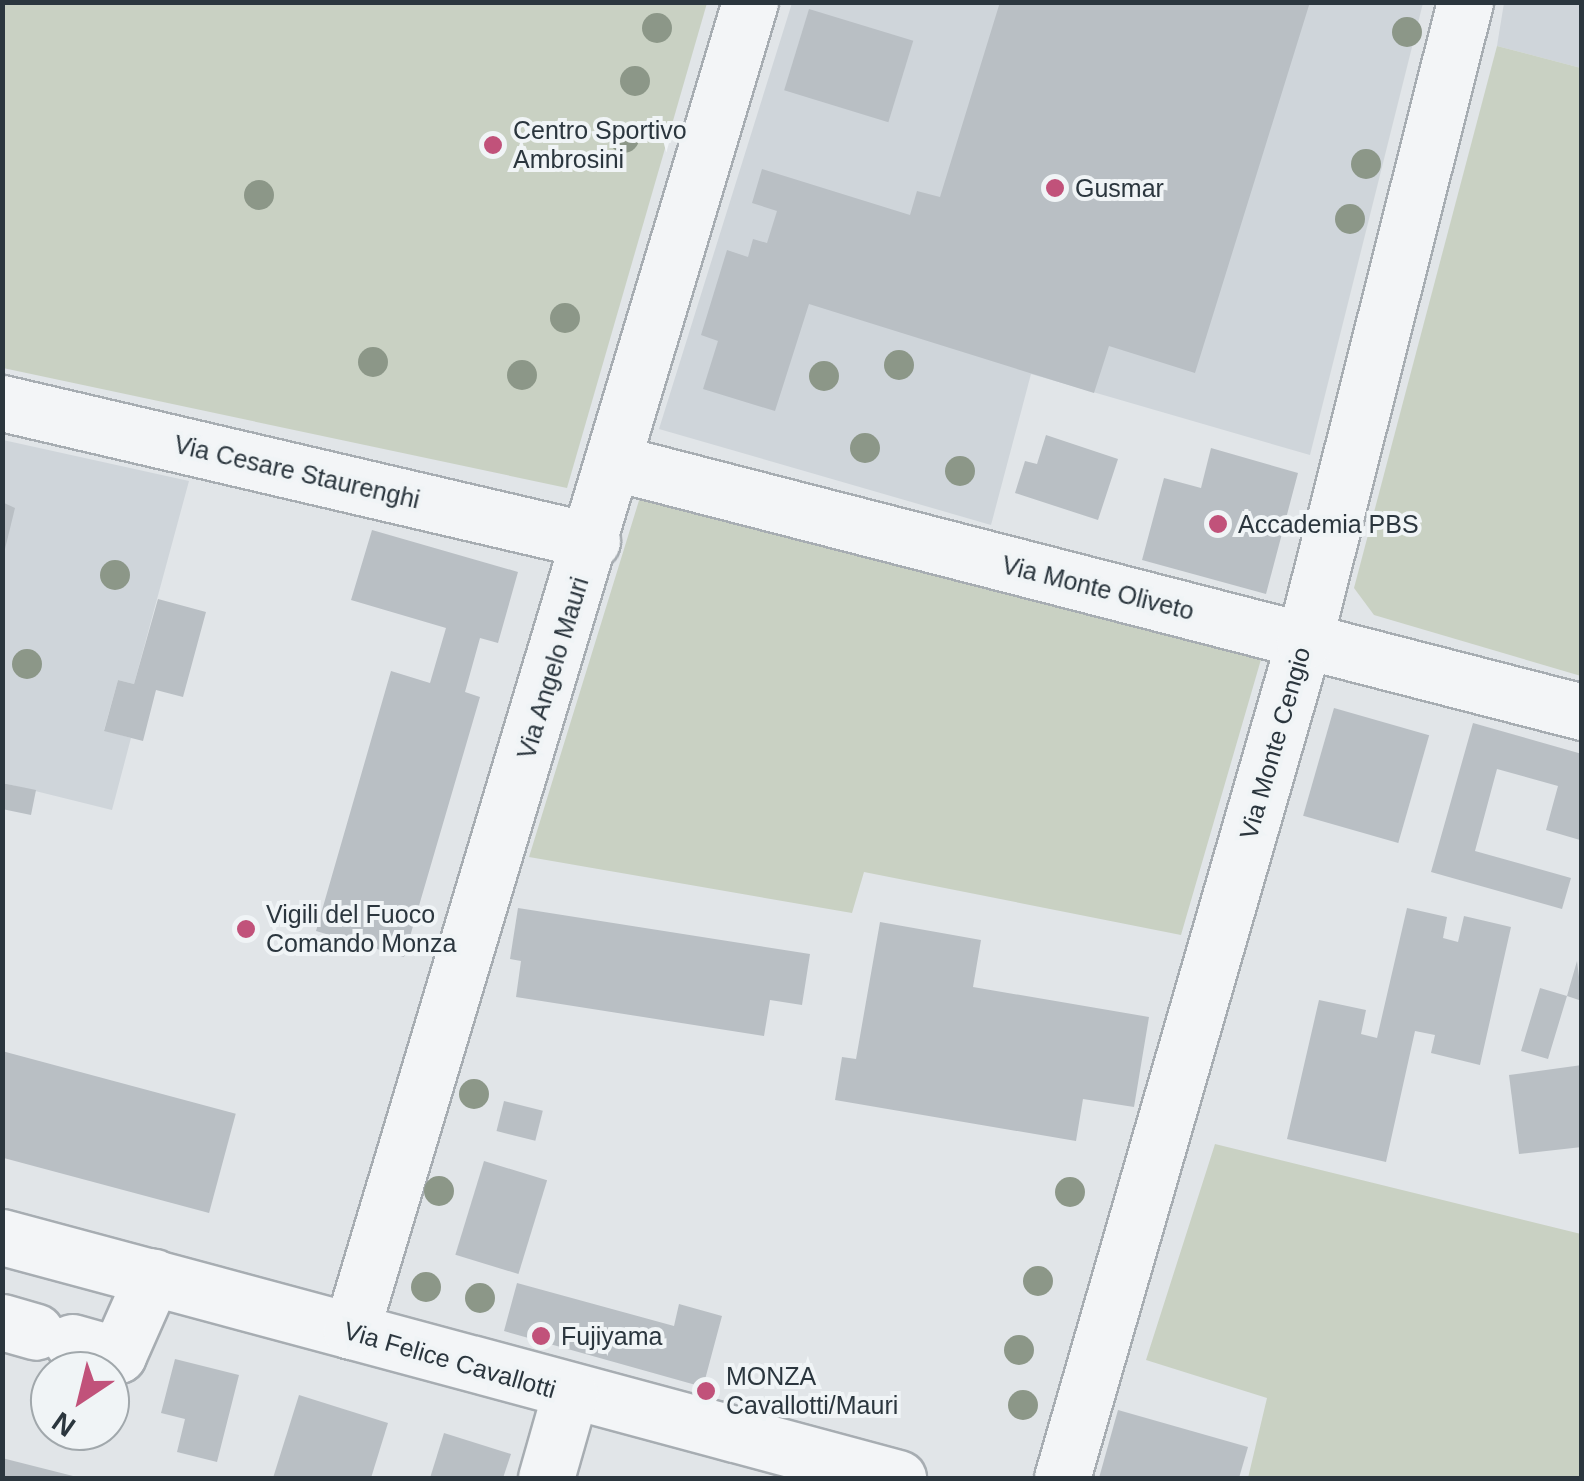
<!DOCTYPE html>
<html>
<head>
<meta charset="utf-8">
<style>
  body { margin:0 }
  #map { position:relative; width:1584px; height:1481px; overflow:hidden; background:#e1e5e8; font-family:Helvetica,sans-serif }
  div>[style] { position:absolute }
  .built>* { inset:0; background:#cfd5da }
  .green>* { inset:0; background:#c9d1c3 }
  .building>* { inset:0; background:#b9bfc4; transform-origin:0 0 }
  .roads { filter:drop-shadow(2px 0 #a7adb2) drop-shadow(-2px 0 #a7adb2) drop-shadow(0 2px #a7adb2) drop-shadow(0 -2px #a7adb2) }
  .minor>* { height:55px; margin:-27.5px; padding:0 27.5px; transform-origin:27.5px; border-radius:27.5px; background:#f3f5f7 }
  .trees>* { width:30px; height:30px; margin:-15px; border-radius:50%; background:#8c9788 }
  .dots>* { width:28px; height:28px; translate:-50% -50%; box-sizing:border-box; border:5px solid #f0f4f6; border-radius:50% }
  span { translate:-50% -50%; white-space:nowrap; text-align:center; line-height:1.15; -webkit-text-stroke:8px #f0f4f6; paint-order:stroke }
  .poi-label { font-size:25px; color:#2b363e }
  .left { translate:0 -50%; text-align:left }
  .street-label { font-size:25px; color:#2b363e }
  .frame { position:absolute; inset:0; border:5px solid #2b363e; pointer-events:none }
  .north { position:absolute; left:30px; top:1351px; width:100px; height:100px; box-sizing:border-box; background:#f0f4f6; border:2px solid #a1a8ac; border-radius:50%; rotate:215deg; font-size:28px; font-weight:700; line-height:40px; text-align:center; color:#2b363e }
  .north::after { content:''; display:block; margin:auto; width:35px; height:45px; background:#c1527a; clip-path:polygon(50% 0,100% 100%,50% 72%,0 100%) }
</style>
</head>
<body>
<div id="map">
  <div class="built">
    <i style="clip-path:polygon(792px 3px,1423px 3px,1310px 455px,1031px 374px,991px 525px,659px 429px)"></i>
    <i style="clip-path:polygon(1504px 3px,1581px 3px,1581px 68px,1497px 46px)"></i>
    <i style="clip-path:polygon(3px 440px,189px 481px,134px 684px,118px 680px,104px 730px,131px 738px,112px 810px,3px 783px)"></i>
  </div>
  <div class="green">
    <i style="clip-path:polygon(2px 3px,707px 3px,567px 488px,3px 368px)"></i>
    <i style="clip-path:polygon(1497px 46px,1581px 68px,1581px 676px,1374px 615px,1354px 588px)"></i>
    <i style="clip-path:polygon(641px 494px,1262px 656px,1181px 935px,864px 872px,852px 913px,529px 857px)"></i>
    <i style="clip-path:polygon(1215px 1144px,1581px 1234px,1581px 1478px,1248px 1478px,1267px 1398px,1146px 1360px)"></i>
  </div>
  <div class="building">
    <i style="clip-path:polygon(1000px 2px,1310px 2px,1195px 373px,1109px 346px,1094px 393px,809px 304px,775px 411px,703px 389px,718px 341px,701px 335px,727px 250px,748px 257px,753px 239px,767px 243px,777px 211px,752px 203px,762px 169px,910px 215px,917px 191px,940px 197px)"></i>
    <i style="left:809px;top:9px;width:109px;height:85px;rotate:17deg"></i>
    <i style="clip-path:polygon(1046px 435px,1118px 459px,1098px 520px,1015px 493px,1025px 461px,1037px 464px)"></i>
    <i style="clip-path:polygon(1211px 448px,1298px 473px,1266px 594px,1142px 560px,1164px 478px,1201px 488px)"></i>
    <i style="clip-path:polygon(2px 502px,15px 508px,4px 553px,2px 553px)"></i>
    <i style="clip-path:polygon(372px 530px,518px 572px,498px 643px,480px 638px,465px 692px,480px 697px,404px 957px,316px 931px,391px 671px,430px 683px,446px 628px,351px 600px)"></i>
    <i style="clip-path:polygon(158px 599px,206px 612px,183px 697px,156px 690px,143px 741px,104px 731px,118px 680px,134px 684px)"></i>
    <i style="left:1334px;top:708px;width:99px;height:112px;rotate:16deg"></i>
    <i style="clip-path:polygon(1473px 723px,1582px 754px,1580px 840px,1546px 830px,1558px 786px,1497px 769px,1475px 851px,1571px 878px,1562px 909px,1431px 872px)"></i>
    <i style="clip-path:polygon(2px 783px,36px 790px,31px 815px,2px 809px)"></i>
    <i style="clip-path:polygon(518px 908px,810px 954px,802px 1005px,770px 1000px,764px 1036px,516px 997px,521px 961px,510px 959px)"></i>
    <i style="clip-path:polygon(1407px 908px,1447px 917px,1443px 938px,1458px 942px,1464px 916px,1511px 927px,1480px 1065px,1431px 1053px,1435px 1035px,1415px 1031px,1386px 1162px,1287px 1139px,1319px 1000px,1366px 1010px,1361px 1034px,1377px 1038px)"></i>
    <i style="clip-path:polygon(880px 922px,981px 940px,973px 987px,1149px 1017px,1134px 1107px,1083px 1099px,1076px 1141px,835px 1100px,842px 1057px,856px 1059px)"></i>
    <i style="clip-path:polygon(1577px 961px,1582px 1001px,1567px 996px,1548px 1059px,1521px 1051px,1540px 988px,1567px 996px)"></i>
    <i style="left:2px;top:1051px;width:242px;height:103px;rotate:15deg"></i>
    <i style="clip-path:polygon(1582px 1065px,1582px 1147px,1519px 1154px,1509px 1075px)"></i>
    <i style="left:504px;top:1101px;width:40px;height:31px;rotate:14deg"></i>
    <i style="left:484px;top:1161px;width:66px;height:98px;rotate:17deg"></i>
    <i style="clip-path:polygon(517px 1283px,674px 1326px,679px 1304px,722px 1316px,703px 1387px,504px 1331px)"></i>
    <i style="clip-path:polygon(175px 1359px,239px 1375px,217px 1462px,177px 1452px,185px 1419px,161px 1413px)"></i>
    <i style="clip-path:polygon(299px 1395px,388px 1423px,371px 1478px,273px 1478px)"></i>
    <i style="clip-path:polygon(1118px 1410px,1248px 1447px,1239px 1478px,1099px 1478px)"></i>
    <i style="clip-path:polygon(444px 1433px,511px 1454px,503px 1478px,430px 1478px)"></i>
    <i style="clip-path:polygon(2px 1458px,77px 1477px,77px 1478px,2px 1478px)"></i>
  </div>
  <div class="roads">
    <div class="minor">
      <i style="left:2px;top:403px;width:606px;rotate:13.16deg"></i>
      <i style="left:616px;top:463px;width:998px;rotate:14.45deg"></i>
      <i style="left:2px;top:1237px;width:928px;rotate:15.05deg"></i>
      <i style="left:2px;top:1322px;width:35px;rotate:16deg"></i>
      <i style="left:351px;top:1331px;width:1388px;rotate:-73.29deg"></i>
      <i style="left:72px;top:1342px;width:48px;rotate:15.8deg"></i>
      <i style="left:118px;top:1355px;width:86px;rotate:-66.1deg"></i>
      <i style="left:546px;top:1478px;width:87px;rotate:-74.1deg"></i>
      <i style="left:1062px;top:1478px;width:871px;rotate:-73.87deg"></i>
      <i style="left:1304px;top:641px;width:659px;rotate:-75.86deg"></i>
    </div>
  </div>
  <div class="trees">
    <i style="left:657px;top:28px"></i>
    <i style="left:1407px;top:32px"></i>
    <i style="left:635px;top:81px"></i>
    <i style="left:624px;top:138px"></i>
    <i style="left:1366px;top:164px"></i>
    <i style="left:259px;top:195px"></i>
    <i style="left:1350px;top:219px"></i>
    <i style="left:565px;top:318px"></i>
    <i style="left:373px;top:362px"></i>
    <i style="left:899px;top:365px"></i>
    <i style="left:522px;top:375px"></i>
    <i style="left:824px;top:376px"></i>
    <i style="left:865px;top:448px"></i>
    <i style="left:960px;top:471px"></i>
    <i style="left:115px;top:575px"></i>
    <i style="left:27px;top:664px"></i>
    <i style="left:474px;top:1094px"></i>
    <i style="left:439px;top:1191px"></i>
    <i style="left:1070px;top:1192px"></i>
    <i style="left:1038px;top:1281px"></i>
    <i style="left:426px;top:1287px"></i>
    <i style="left:480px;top:1298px"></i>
    <i style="left:1019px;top:1350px"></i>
    <i style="left:1023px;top:1405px"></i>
  </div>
  <div class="dots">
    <i style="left:493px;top:145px;background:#c1527a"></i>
    <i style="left:1055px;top:188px;background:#c1527a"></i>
    <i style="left:1218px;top:524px;background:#c1527a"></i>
    <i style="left:246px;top:929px;background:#c1527a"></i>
    <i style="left:541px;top:1336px;background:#c1527a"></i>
    <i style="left:706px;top:1391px;background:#c1527a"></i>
  </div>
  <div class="poi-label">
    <span class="left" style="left:513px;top:145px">Centro Sportivo<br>Ambrosini</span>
    <span class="left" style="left:1075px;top:188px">Gusmar</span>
    <span class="left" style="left:1238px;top:524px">Accademia PBS</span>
    <span class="left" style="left:266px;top:929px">Vigili del Fuoco<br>Comando Monza</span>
    <span class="left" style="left:561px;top:1336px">Fujiyama</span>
    <span class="left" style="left:726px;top:1391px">MONZA<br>Cavallotti/Mauri</span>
  </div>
  <div class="street-label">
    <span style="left:297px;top:472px;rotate:13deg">Via Cesare Staurenghi</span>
    <span style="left:1098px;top:588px;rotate:14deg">Via Monte Oliveto</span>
    <span style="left:553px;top:668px;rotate:-73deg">Via Angelo Mauri</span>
    <span style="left:1275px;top:743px;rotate:-74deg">Via Monte Cengio</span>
    <span style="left:450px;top:1360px;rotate:16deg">Via Felice Cavallotti</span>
  </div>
  <div class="frame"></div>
  <div class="north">N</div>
</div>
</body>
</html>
